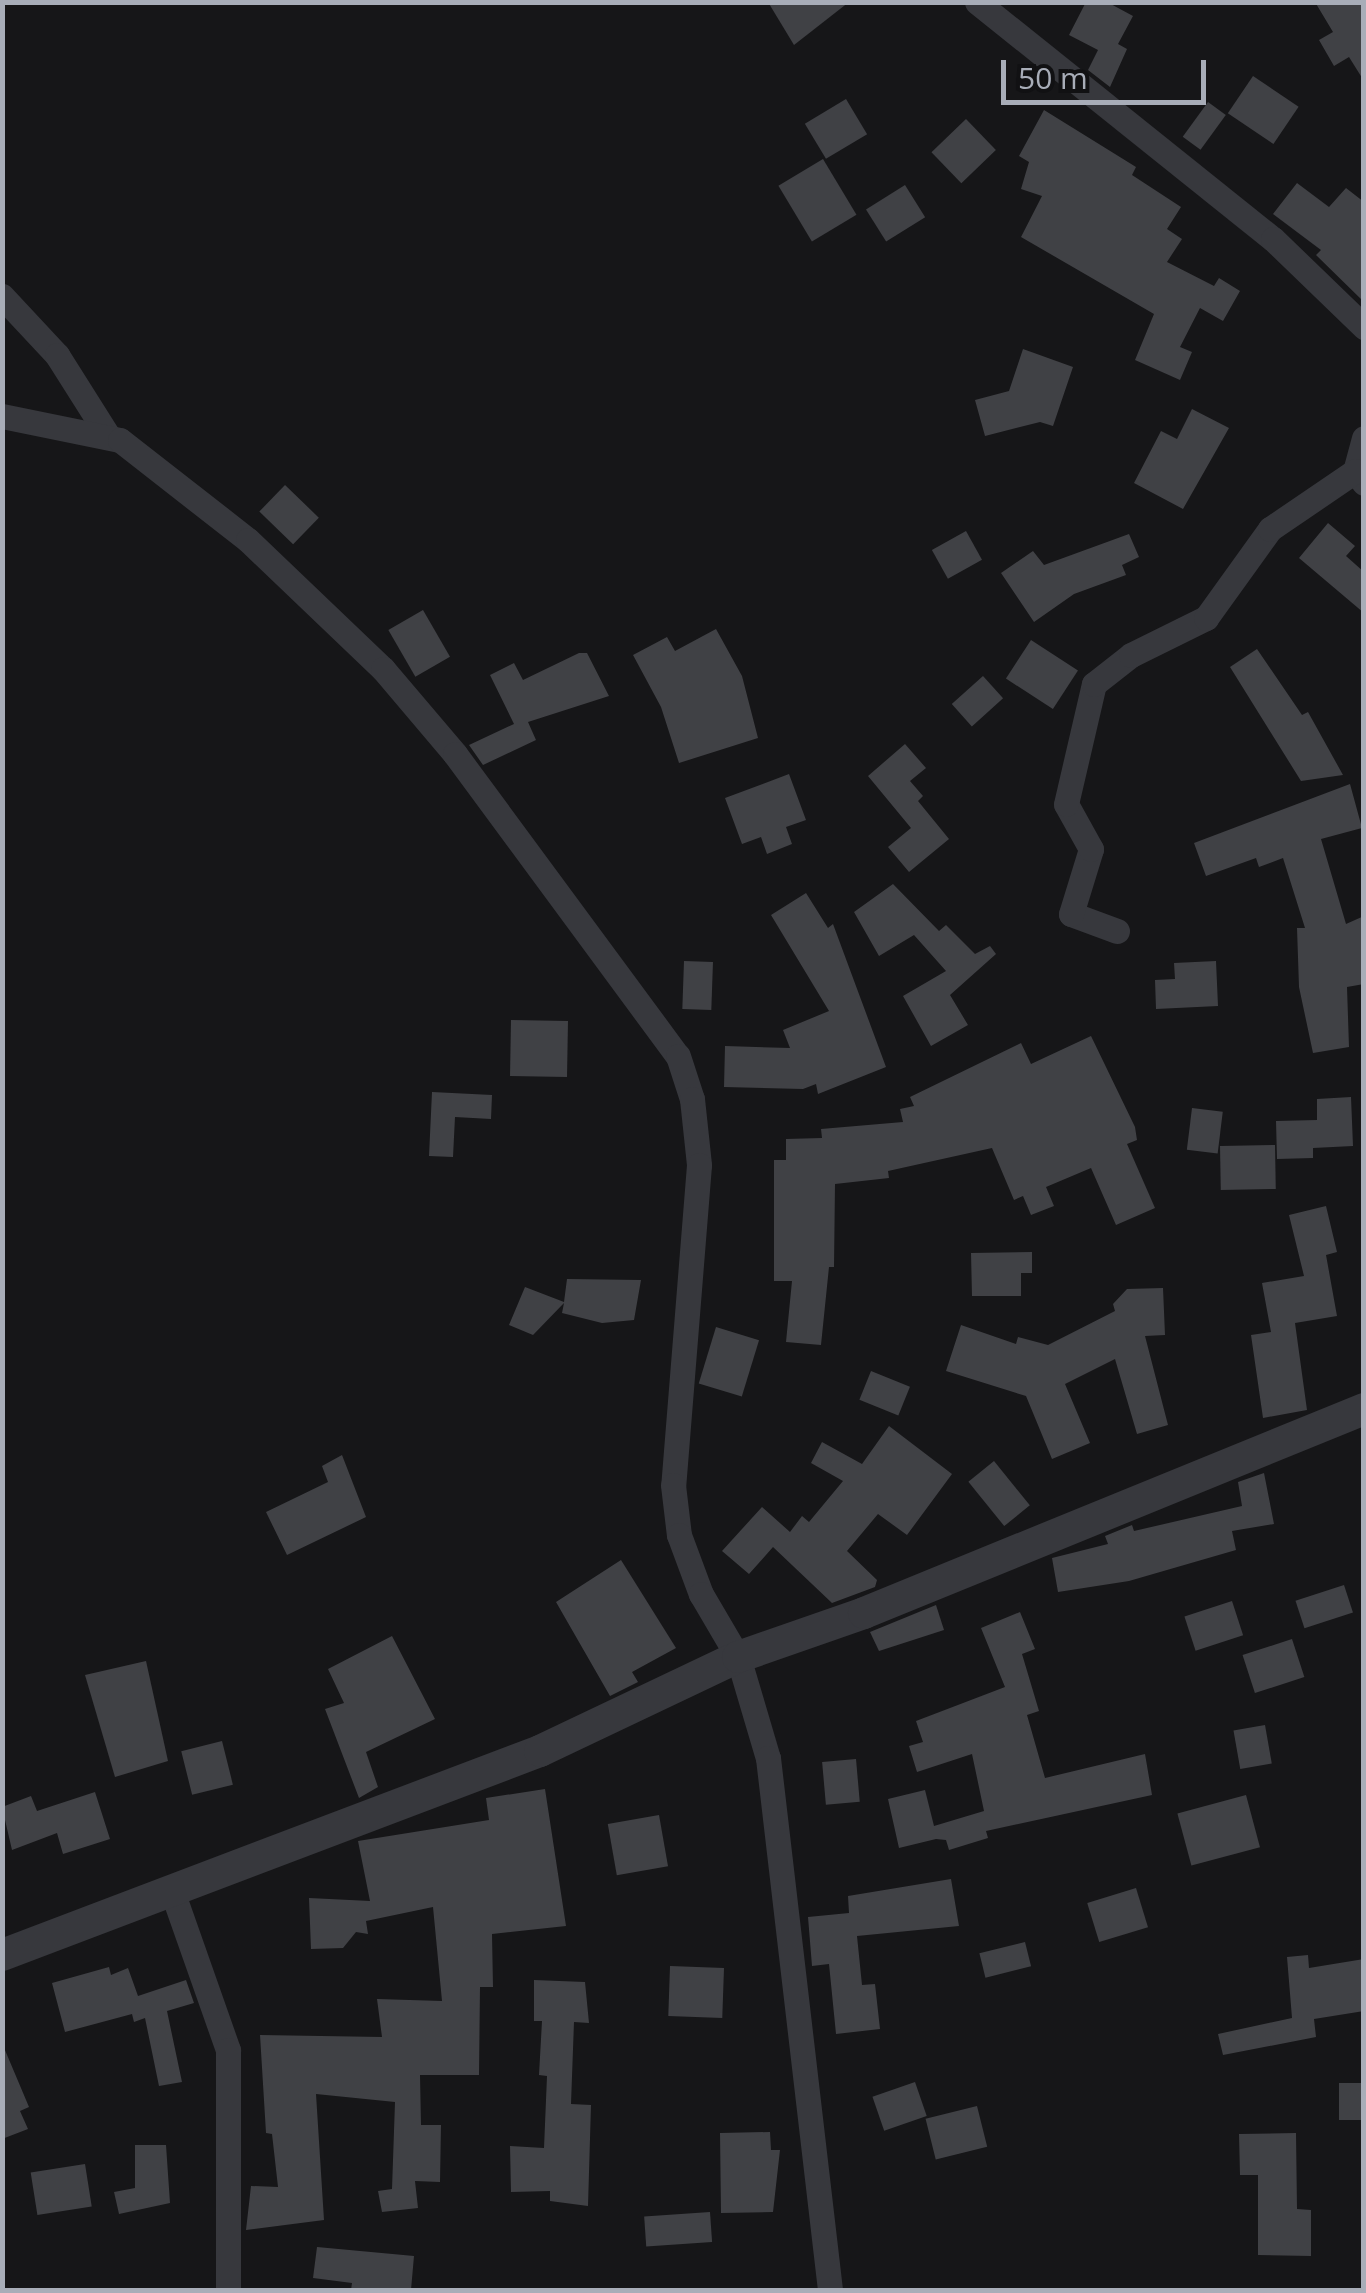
<!DOCTYPE html>
<html>
<head>
<meta charset="utf-8">
<style>
  body { margin:0 }
  #map { position:relative; width:1366px; height:2293px; overflow:hidden; background:#161618; font-family:"Open Sans",sans-serif }
  div>[style] { position:absolute }
  .building>* { inset:0; background:#404145; transform-origin:0 0 }
  .minor>* { height:25px; margin:-12.5px; padding:0 12.5px; transform-origin:12.5px; border-radius:12.5px; background:#37383d }
  .tertiary>* { height:32px; margin:-16px; padding:0 16px; transform-origin:16px; border-radius:16px; background:#37383d }
  span { translate:-50% -50%; white-space:nowrap; text-align:center; line-height:1.15; -webkit-text-stroke:8px #111113; paint-order:stroke }
  .frame { position:absolute; inset:0; border:5px solid #a8adb8; pointer-events:none }
  .scale { position:absolute; left:1001px; top:60px; width:205px; height:45px; box-sizing:border-box; border:5px solid #a8adb8; border-top:0; padding-left:12px; font-size:30px; line-height:35px; white-space:nowrap; color:#a8adb8; -webkit-text-stroke:8px #111113; paint-order:stroke }
</style>
</head>
<body>
<div id="map">
  <div class="building">
    <i style="clip-path:polygon(768px 2px,849px 2px,794px 45px)"></i>
    <i style="clip-path:polygon(1086px 2px,1107px 2px,1133px 16px,1118px 44px,1127px 49px,1110px 87px,1088px 70px,1098px 50px,1069px 35px)"></i>
    <i style="clip-path:polygon(1315px 2px,1364px 2px,1364px 81px,1349px 57px,1334px 66px,1319px 40px,1333px 32px)"></i>
    <i style="left:1253px;top:76px;width:55px;height:45px;rotate:34deg"></i>
    <i style="left:846px;top:99px;width:41px;height:48px;rotate:59deg"></i>
    <i style="left:1208px;top:102px;width:22px;height:43px;rotate:36deg"></i>
    <i style="clip-path:polygon(1044px 110px,1136px 167px,1132px 175px,1181px 207px,1167px 229px,1182px 239px,1167px 262px,1214px 286px,1219px 278px,1240px 291px,1223px 321px,1200px 308px,1180px 347px,1192px 352px,1180px 380px,1135px 360px,1154px 314px,1021px 237px,1042px 196px,1021px 189px,1029px 162px,1019px 156px)"></i>
    <i style="left:966px;top:119px;width:43px;height:48px;rotate:46deg"></i>
    <i style="left:823px;top:159px;width:65px;height:52px;rotate:59deg"></i>
    <i style="clip-path:polygon(1297px 183px,1329px 207px,1346px 188px,1364px 202px,1364px 302px,1316px 255px,1321px 250px,1273px 214px)"></i>
    <i style="left:905px;top:185px;width:38px;height:46px;rotate:58deg"></i>
    <i style="clip-path:polygon(1023px 349px,1073px 367px,1053px 426px,1040px 422px,985px 436px,975px 400px,1009px 391px)"></i>
    <i style="clip-path:polygon(1192px 409px,1229px 428px,1183px 509px,1134px 483px,1161px 431px,1177px 439px)"></i>
    <i style="left:285px;top:485px;width:47px;height:37px;rotate:44deg"></i>
    <i style="clip-path:polygon(1328px 523px,1355px 546px,1346px 556px,1364px 572px,1364px 613px,1299px 558px)"></i>
    <i style="left:966px;top:531px;width:33px;height:39px;rotate:61deg"></i>
    <i style="clip-path:polygon(1129px 534px,1139px 557px,1122px 565px,1126px 575px,1074px 594px,1034px 622px,1001px 573px,1033px 551px,1044px 565px)"></i>
    <i style="left:423px;top:610px;width:54px;height:40px;rotate:60deg"></i>
    <i style="clip-path:polygon(716px 629px,742px 676px,758px 738px,679px 763px,661px 707px,633px 655px,667px 637px,675px 651px)"></i>
    <i style="left:1031px;top:640px;width:56px;height:46px;rotate:33deg"></i>
    <i style="clip-path:polygon(1257px 649px,1302px 715px,1308px 712px,1343px 775px,1301px 781px,1230px 667px)"></i>
    <i style="clip-path:polygon(579px 653px,587px 653px,609px 696px,528px 722px,536px 740px,483px 765px,469px 745px,514px 724px,490px 675px,514px 663px,523px 680px)"></i>
    <i style="left:983px;top:676px;width:30px;height:42px;rotate:48deg"></i>
    <i style="clip-path:polygon(905px 744px,926px 768px,910px 781px,923px 796px,918px 801px,949px 839px,909px 872px,888px 847px,911px 828px,868px 776px)"></i>
    <i style="clip-path:polygon(789px 774px,806px 820px,786px 827px,792px 844px,767px 854px,761px 837px,742px 844px,725px 798px)"></i>
    <i style="clip-path:polygon(1350px 784px,1362px 828px,1321px 839px,1346px 924px,1364px 916px,1364px 984px,1347px 987px,1349px 1047px,1313px 1053px,1299px 987px,1297px 928px,1305px 928px,1283px 858px,1259px 867px,1256px 858px,1206px 876px,1194px 843px)"></i>
    <i style="clip-path:polygon(893px 884px,939px 931px,946px 925px,975px 954px,990px 946px,996px 954px,950px 995px,968px 1025px,931px 1046px,903px 996px,946px 971px,914px 935px,879px 956px,854px 912px)"></i>
    <i style="clip-path:polygon(806px 893px,828px 928px,833px 924px,886px 1067px,818px 1094px,816px 1084px,803px 1089px,724px 1087px,725px 1046px,790px 1048px,783px 1030px,829px 1011px,771px 915px)"></i>
    <i style="left:684px;top:961px;width:29px;height:48px;rotate:2deg"></i>
    <i style="clip-path:polygon(1216px 961px,1218px 1006px,1156px 1009px,1155px 980px,1175px 979px,1174px 963px)"></i>
    <i style="left:511px;top:1020px;width:57px;height:56px;rotate:1deg"></i>
    <i style="clip-path:polygon(1091px 1036px,1135px 1127px,1137px 1140px,1127px 1144px,1155px 1208px,1116px 1225px,1091px 1168px,1046px 1187px,1054px 1206px,1031px 1215px,1023px 1196px,1014px 1200px,992px 1148px,888px 1171px,889px 1178px,835px 1184px,834px 1267px,829px 1267px,821px 1345px,786px 1342px,792px 1281px,774px 1281px,774px 1160px,786px 1160px,786px 1139px,822px 1138px,821px 1129px,903px 1122px,900px 1109px,914px 1106px,910px 1097px,1021px 1043px,1031px 1064px)"></i>
    <i style="clip-path:polygon(432px 1092px,492px 1095px,491px 1119px,455px 1117px,453px 1157px,429px 1156px)"></i>
    <i style="clip-path:polygon(1351px 1097px,1353px 1146px,1313px 1148px,1313px 1158px,1277px 1159px,1276px 1121px,1317px 1120px,1317px 1099px)"></i>
    <i style="left:1192px;top:1108px;width:31px;height:42px;rotate:7deg"></i>
    <i style="left:1275px;top:1145px;width:44px;height:55px;rotate:89deg"></i>
    <i style="clip-path:polygon(1326px 1206px,1337px 1252px,1326px 1255px,1337px 1316px,1295px 1323px,1307px 1410px,1263px 1418px,1251px 1335px,1271px 1332px,1262px 1283px,1304px 1276px,1289px 1215px)"></i>
    <i style="clip-path:polygon(1032px 1252px,1032px 1273px,1021px 1273px,1021px 1296px,972px 1296px,971px 1253px)"></i>
    <i style="clip-path:polygon(567px 1279px,641px 1280px,634px 1320px,602px 1323px,562px 1313px,564px 1303px,533px 1335px,509px 1325px,525px 1287px,564px 1302px)"></i>
    <i style="clip-path:polygon(1163px 1288px,1165px 1335px,1145px 1336px,1168px 1425px,1137px 1434px,1115px 1359px,1065px 1384px,1090px 1443px,1052px 1459px,1026px 1396px,946px 1371px,961px 1325px,1016px 1344px,1018px 1337px,1048px 1345px,1115px 1311px,1113px 1304px,1127px 1289px)"></i>
    <i style="left:716px;top:1327px;width:45px;height:59px;rotate:17deg"></i>
    <i style="left:871px;top:1371px;width:42px;height:31px;rotate:22deg"></i>
    <i style="clip-path:polygon(889px 1426px,952px 1474px,907px 1535px,878px 1514px,847px 1551px,877px 1580px,875px 1587px,832px 1603px,773px 1547px,749px 1574px,722px 1551px,762px 1507px,790px 1532px,802px 1516px,809px 1522px,843px 1481px,811px 1463px,822px 1442px,862px 1464px)"></i>
    <i style="clip-path:polygon(342px 1455px,366px 1517px,287px 1555px,266px 1512px,328px 1482px,322px 1466px)"></i>
    <i style="left:994px;top:1461px;width:57px;height:33px;rotate:51deg"></i>
    <i style="clip-path:polygon(1264px 1473px,1274px 1524px,1232px 1531px,1236px 1550px,1129px 1581px,1058px 1592px,1052px 1558px,1108px 1544px,1105px 1536px,1132px 1525px,1134px 1531px,1242px 1506px,1238px 1482px)"></i>
    <i style="clip-path:polygon(621px 1560px,676px 1648px,632px 1672px,638px 1682px,610px 1696px,556px 1602px)"></i>
    <i style="left:1344px;top:1585px;width:29px;height:51px;rotate:72deg"></i>
    <i style="left:1232px;top:1601px;width:36px;height:50px;rotate:72deg"></i>
    <i style="clip-path:polygon(936px 1605px,944px 1630px,879px 1651px,870px 1632px)"></i>
    <i style="clip-path:polygon(1020px 1612px,1035px 1649px,1022px 1654px,1039px 1711px,1027px 1715px,1045px 1778px,1145px 1754px,1152px 1795px,986px 1831px,988px 1838px,949px 1850px,946px 1840px,936px 1839px,899px 1848px,888px 1799px,925px 1790px,934px 1826px,984px 1811px,972px 1754px,917px 1772px,909px 1746px,923px 1742px,916px 1721px,1005px 1687px,981px 1628px)"></i>
    <i style="clip-path:polygon(392px 1636px,435px 1719px,366px 1752px,378px 1787px,359px 1798px,325px 1709px,344px 1703px,328px 1669px)"></i>
    <i style="left:1292px;top:1639px;width:40px;height:52px;rotate:72deg"></i>
    <i style="clip-path:polygon(146px 1661px,168px 1761px,115px 1777px,85px 1675px)"></i>
    <i style="left:1265px;top:1725px;width:39px;height:32px;rotate:80deg"></i>
    <i style="left:222px;top:1741px;width:45px;height:42px;rotate:76deg"></i>
    <i style="left:856px;top:1759px;width:43px;height:34px;rotate:85deg"></i>
    <i style="clip-path:polygon(545px 1789px,566px 1926px,492px 1934px,493px 1987px,480px 1987px,479px 2075px,420px 2075px,421px 2125px,441px 2125px,440px 2182px,415px 2181px,418px 2208px,382px 2212px,378px 2191px,392px 2189px,395px 2102px,316px 2094px,324px 2220px,246px 2230px,251px 2186px,278px 2187px,272px 2134px,266px 2133px,260px 2035px,382px 2037px,377px 1999px,442px 2001px,433px 1907px,366px 1921px,368px 1934px,356px 1932px,343px 1948px,311px 1949px,309px 1898px,370px 1901px,358px 1841px,489px 1820px,486px 1798px)"></i>
    <i style="clip-path:polygon(95px 1792px,110px 1839px,63px 1854px,57px 1833px,12px 1850px,2px 1807px,31px 1796px,37px 1811px)"></i>
    <i style="left:1246px;top:1795px;width:54px;height:71px;rotate:75deg"></i>
    <i style="left:659px;top:1815px;width:52px;height:52px;rotate:80deg"></i>
    <i style="clip-path:polygon(951px 1879px,959px 1926px,857px 1936px,862px 1985px,875px 1984px,880px 2029px,836px 2034px,829px 1964px,812px 1966px,808px 1917px,849px 1913px,848px 1896px)"></i>
    <i style="left:1136px;top:1888px;width:41px;height:51px;rotate:73deg"></i>
    <i style="left:1025px;top:1942px;width:25px;height:47px;rotate:76deg"></i>
    <i style="clip-path:polygon(1308px 1955px,1309px 1968px,1364px 1959px,1364px 2011px,1314px 2019px,1316px 2037px,1223px 2055px,1218px 2034px,1292px 2018px,1287px 1957px)"></i>
    <i style="clip-path:polygon(109px 1967px,111px 1975px,128px 1968px,138px 1996px,186px 1980px,194px 2003px,167px 2011px,182px 2082px,159px 2086px,145px 2018px,134px 2022px,132px 2014px,65px 2032px,52px 1983px)"></i>
    <i style="left:724px;top:1968px;width:50px;height:54px;rotate:92deg"></i>
    <i style="clip-path:polygon(534px 1980px,585px 1982px,589px 2023px,574px 2022px,571px 2104px,591px 2105px,588px 2206px,550px 2201px,550px 2191px,511px 2192px,510px 2146px,544px 2148px,547px 2076px,539px 2075px,542px 2021px,534px 2021px)"></i>
    <i style="clip-path:polygon(2px 2043px,29px 2107px,20px 2111px,28px 2129px,2px 2139px)"></i>
    <i style="left:915px;top:2082px;width:36px;height:45px;rotate:71deg"></i>
    <i style="left:1364px;top:2083px;width:37px;height:25px;rotate:90deg"></i>
    <i style="left:977px;top:2106px;width:42px;height:53px;rotate:76deg"></i>
    <i style="clip-path:polygon(770px 2132px,771px 2150px,780px 2150px,773px 2212px,721px 2213px,720px 2133px)"></i>
    <i style="clip-path:polygon(1296px 2133px,1297px 2209px,1311px 2210px,1311px 2256px,1258px 2255px,1258px 2175px,1240px 2175px,1239px 2134px)"></i>
    <i style="clip-path:polygon(135px 2145px,166px 2145px,170px 2203px,119px 2214px,114px 2192px,135px 2188px)"></i>
    <i style="left:85px;top:2164px;width:43px;height:55px;rotate:81deg"></i>
    <i style="left:710px;top:2212px;width:30px;height:66px;rotate:86deg"></i>
    <i style="clip-path:polygon(317px 2247px,414px 2256px,411px 2290px,351px 2290px,352px 2283px,313px 2278px)"></i>
  </div>
  <div class="minor">
    <i style="left:977px;top:2px;width:379px;rotate:38.7deg"></i>
    <i style="left:1273px;top:239px;width:127px;rotate:44deg"></i>
    <i style="left:2px;top:296px;width:81px;rotate:47deg"></i>
    <i style="left:57px;top:355px;width:93px;rotate:57.7deg"></i>
    <i style="left:2px;top:416px;width:120px;rotate:11.5deg"></i>
    <i style="left:120px;top:440px;width:162px;rotate:38deg"></i>
    <i style="left:248px;top:540px;width:187px;rotate:43.7deg"></i>
    <i style="left:383px;top:669px;width:111px;rotate:49.7deg"></i>
    <i style="left:455px;top:754px;width:375px;rotate:53.6deg"></i>
    <i style="left:678px;top:1056px;width:45px;rotate:72deg"></i>
    <i style="left:692px;top:1099px;width:66px;rotate:83.9deg"></i>
    <i style="left:699px;top:1165px;width:321px;rotate:94.6deg"></i>
    <i style="left:673px;top:1485px;width:50px;rotate:83.2deg"></i>
    <i style="left:679px;top:1535px;width:63px;rotate:69.6deg"></i>
    <i style="left:701px;top:1594px;width:73px;rotate:59.6deg"></i>
    <i style="left:738px;top:1657px;width:105px;rotate:73.5deg"></i>
    <i style="left:768px;top:1758px;width:536px;rotate:83.35deg"></i>
    <i style="left:1364px;top:438px;width:34px;rotate:105deg"></i>
    <i style="left:1355px;top:471px;width:15px;rotate:53deg"></i>
    <i style="left:1117px;top:931px;width:49px;rotate:-159.7deg"></i>
    <i style="left:1071px;top:914px;width:68px;rotate:-72.9deg"></i>
    <i style="left:1091px;top:849px;width:51px;rotate:-119.1deg"></i>
    <i style="left:1066px;top:804px;width:123px;rotate:-76.9deg"></i>
    <i style="left:1094px;top:684px;width:47px;rotate:-38.1deg"></i>
    <i style="left:1131px;top:655px;width:84px;rotate:-26.3deg"></i>
    <i style="left:1206px;top:618px;width:110px;rotate:-54.3deg"></i>
    <i style="left:1270px;top:529px;width:103px;rotate:-34.3deg"></i>
    <i style="left:172px;top:1891px;width:169px;rotate:70.6deg"></i>
    <i style="left:228px;top:2050px;width:240px;rotate:90deg"></i>
  </div>
  <div class="tertiary">
    <i style="left:2px;top:1955px;width:575px;rotate:-20.77deg"></i>
    <i style="left:540px;top:1751px;width:219px;rotate:-25.4deg"></i>
    <i style="left:738px;top:1657px;width:133px;rotate:-19.2deg"></i>
    <i style="left:864px;top:1613px;width:540px;rotate:-22.2deg"></i>
  </div>
  <div class="frame"></div>
  <div class="scale">50 m</div>
</div>
</body>
</html>
